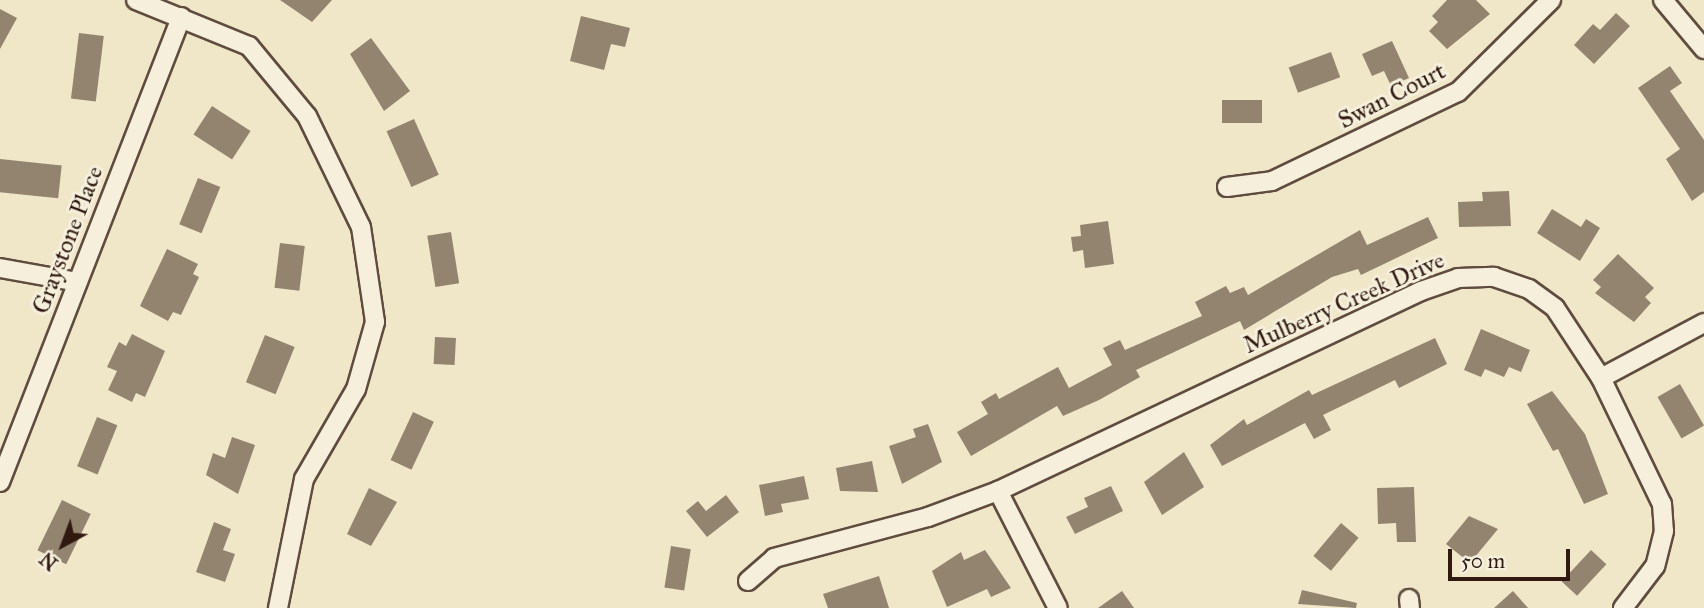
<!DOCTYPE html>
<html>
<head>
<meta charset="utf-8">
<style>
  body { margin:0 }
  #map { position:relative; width:1704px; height:608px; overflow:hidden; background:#f0e7c9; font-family:"IM FELL Great Primer",serif }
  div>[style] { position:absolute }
  .building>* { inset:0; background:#938470; transform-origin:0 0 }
  .roads { filter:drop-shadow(2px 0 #5f4c3e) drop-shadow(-2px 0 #5f4c3e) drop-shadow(0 2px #5f4c3e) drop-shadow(0 -2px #5f4c3e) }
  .street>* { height:18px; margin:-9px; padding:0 9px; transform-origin:9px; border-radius:9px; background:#f5efdc }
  span { translate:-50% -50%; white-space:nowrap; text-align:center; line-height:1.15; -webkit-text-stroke:6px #f5efdc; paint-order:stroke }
  .street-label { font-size:24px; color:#2f1910 }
  .north { position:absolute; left:28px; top:510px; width:70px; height:70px; -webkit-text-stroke:5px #f5efdc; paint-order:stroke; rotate:221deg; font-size:19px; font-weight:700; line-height:28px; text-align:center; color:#2f1910 }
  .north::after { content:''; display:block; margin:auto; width:24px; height:32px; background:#2f1910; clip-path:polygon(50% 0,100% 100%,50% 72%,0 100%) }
  .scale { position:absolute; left:1448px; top:549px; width:122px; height:32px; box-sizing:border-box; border:4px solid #2f1910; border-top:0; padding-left:9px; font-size:21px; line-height:24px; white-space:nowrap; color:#2f1910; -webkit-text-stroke:5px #f5efdc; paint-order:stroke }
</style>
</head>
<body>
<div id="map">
  <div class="building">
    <i style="clip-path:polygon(280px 0,332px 0,312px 22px)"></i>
    <i style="clip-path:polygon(1447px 0,1476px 0,1490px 14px,1447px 49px,1429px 31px,1438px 22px,1432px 16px)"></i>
    <i style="clip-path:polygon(0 9px,17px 18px,0 49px)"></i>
    <i style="clip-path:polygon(1616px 13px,1630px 26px,1594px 64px,1574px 45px,1593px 24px,1600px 30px)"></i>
    <i style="clip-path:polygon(581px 16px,630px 28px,625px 47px,611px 44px,604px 70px,570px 61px)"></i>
    <i style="left:79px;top:33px;width:25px;height:66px;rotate:7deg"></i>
    <i style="clip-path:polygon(371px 38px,410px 91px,384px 111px,350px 54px)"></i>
    <i style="clip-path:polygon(1392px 41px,1409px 78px,1391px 86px,1384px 71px,1372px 76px,1362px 54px)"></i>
    <i style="left:1331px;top:52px;width:27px;height:45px;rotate:70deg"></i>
    <i style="clip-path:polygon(1670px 66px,1682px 83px,1670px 91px,1704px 140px,1704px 192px,1692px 201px,1666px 159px,1680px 149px,1638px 88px)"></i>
    <i style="left:1262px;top:100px;width:23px;height:40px;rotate:90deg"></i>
    <i style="left:212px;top:106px;width:46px;height:34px;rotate:33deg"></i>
    <i style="left:414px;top:119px;width:61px;height:30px;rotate:66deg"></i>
    <i style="left:0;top:159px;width:62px;height:33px;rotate:6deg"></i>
    <i style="left:198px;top:178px;width:24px;height:50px;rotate:22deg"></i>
    <i style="clip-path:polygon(1509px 191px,1511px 226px,1459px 227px,1458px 202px,1483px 201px,1482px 192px)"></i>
    <i style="clip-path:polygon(1552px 209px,1581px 227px,1586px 219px,1600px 228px,1580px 261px,1537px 233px)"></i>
    <i style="clip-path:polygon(1428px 217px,1438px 238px,1361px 275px,1358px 269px,1332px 277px,1244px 330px,1240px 321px,1136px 370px,1140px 377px,1099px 400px,1063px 416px,1057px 406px,971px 456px,957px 432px,988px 414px,981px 402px,996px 393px,999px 399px,1058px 367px,1069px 388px,1112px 365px,1103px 348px,1120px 340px,1125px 350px,1202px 316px,1195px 302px,1226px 286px,1230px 293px,1244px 287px,1248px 295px,1360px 230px,1367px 245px)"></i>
    <i style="clip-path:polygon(1108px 221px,1114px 264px,1085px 268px,1083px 250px,1073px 252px,1071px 237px,1081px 236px,1080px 225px)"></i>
    <i style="left:451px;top:232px;width:52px;height:24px;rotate:81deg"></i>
    <i style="left:280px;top:243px;width:25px;height:45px;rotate:7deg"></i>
    <i style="clip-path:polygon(167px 249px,198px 264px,193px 274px,199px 277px,181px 315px,173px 312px,168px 321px,140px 306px)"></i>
    <i style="clip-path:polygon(1618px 254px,1654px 288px,1645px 297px,1651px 303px,1634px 322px,1595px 293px,1601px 287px,1593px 280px)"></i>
    <i style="clip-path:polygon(1481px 329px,1530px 350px,1521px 372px,1509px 367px,1504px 377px,1485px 369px,1481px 377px,1464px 370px)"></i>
    <i style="clip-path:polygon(132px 334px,165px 351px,145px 397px,136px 393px,132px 402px,108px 390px,117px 371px,107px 367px,119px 342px,126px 346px)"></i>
    <i style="left:265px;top:335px;width:32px;height:51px;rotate:22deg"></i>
    <i style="left:435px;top:337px;width:21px;height:27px;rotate:3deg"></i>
    <i style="clip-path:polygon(1435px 338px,1447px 364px,1399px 388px,1395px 380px,1323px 415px,1331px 430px,1314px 439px,1305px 423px,1222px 466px,1210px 445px,1244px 419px,1247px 425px,1309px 390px,1312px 395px)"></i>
    <i style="left:1680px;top:384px;width:48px;height:26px;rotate:60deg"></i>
    <i style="clip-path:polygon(1552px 391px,1585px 434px,1608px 494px,1584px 504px,1558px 449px,1553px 451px,1527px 404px)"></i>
    <i style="left:413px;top:412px;width:23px;height:53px;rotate:25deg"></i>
    <i style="left:97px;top:417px;width:22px;height:53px;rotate:22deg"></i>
    <i style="clip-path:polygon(928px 424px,942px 462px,902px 484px,889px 446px,916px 437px,913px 429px)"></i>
    <i style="clip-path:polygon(232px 437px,255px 445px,238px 494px,206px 475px,213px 453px,225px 458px)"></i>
    <i style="clip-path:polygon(1184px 452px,1204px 487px,1162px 515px,1144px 482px)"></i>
    <i style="clip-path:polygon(872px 461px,878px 492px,840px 491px,836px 468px)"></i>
    <i style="clip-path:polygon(804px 476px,809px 499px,781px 504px,783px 512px,765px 516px,759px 485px)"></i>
    <i style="clip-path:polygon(1111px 486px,1123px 511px,1075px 534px,1066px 517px,1088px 507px,1084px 498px)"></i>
    <i style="clip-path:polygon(1414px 487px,1416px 542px,1397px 542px,1396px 523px,1378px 524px,1377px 488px)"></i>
    <i style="clip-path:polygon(369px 488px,397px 502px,371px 546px,347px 534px)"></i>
    <i style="clip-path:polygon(726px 495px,739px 512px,707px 537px,686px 511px,698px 501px,706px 511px)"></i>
    <i style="left:62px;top:500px;width:32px;height:56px;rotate:26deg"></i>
    <i style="clip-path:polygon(1469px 516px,1498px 529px,1470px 563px,1446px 544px)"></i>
    <i style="clip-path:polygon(214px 522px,231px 529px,223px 550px,235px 554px,225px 582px,196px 572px)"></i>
    <i style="left:1341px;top:523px;width:23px;height:43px;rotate:40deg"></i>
    <i style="left:671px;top:546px;width:20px;height:42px;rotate:9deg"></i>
    <i style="clip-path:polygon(985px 550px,1011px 588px,991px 597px,987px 589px,947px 607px,932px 571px,961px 552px,964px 560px)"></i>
    <i style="left:1591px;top:550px;width:21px;height:43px;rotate:43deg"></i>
    <i style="clip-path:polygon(879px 576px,889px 608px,828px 608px,823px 594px)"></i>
    <i style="clip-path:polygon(1302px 590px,1357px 603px,1356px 608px,1298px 604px)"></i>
    <i style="clip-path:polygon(1122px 591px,1134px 608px,1098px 608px)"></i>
    <i style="clip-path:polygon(1513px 591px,1528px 608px,1494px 608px)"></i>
  </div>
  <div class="roads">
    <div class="street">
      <i style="left:136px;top:0;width:122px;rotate:22.2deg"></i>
      <i style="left:249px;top:46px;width:91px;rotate:50.4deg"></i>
      <i style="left:307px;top:116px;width:123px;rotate:64.1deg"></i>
      <i style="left:361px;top:227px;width:96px;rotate:81.6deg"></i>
      <i style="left:375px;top:322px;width:70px;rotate:105.8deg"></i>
      <i style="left:356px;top:389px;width:104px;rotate:120deg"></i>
      <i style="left:304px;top:479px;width:132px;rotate:101.4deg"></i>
      <i style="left:1663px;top:0;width:64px;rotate:50.1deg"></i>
      <i style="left:1227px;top:187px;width:45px;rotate:-7.6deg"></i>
      <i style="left:1272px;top:181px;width:206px;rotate:-25.6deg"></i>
      <i style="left:1458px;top:92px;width:131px;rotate:-44.7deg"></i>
      <i style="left:0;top:268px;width:79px;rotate:10.2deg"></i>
      <i style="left:1601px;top:378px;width:117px;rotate:-28.1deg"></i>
      <i style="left:0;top:482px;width:499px;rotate:-68.7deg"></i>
      <i style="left:998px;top:491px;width:131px;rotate:62.9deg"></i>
      <i style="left:748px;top:581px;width:35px;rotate:-41deg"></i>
      <i style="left:774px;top:558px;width:159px;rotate:-14.9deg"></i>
      <i style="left:928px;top:517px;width:75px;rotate:-20.4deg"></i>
      <i style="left:998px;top:491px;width:468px;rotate:-25.3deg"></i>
      <i style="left:1421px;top:291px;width:39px;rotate:-19deg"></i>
      <i style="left:1458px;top:278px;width:36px;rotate:-2deg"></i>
      <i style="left:1494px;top:277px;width:37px;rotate:19deg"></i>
      <i style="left:1529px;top:289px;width:32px;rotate:36deg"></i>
      <i style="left:1555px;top:308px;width:84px;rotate:56.7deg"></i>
      <i style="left:1601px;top:378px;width:140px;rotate:64.2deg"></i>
      <i style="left:1662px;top:504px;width:27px;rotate:86deg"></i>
      <i style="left:1664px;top:531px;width:36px;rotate:104deg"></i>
      <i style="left:1655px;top:566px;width:53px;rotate:127.3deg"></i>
      <i style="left:1409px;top:599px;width:9px;rotate:84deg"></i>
    </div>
  </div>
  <div class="street-label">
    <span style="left:1392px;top:96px;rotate:-27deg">Swan Court</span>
    <span style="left:68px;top:240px;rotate:-69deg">Graystone Place</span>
    <span style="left:1344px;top:303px;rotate:-24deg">Mulberry Creek Drive</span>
  </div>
  <div class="north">N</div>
  <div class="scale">50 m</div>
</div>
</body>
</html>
